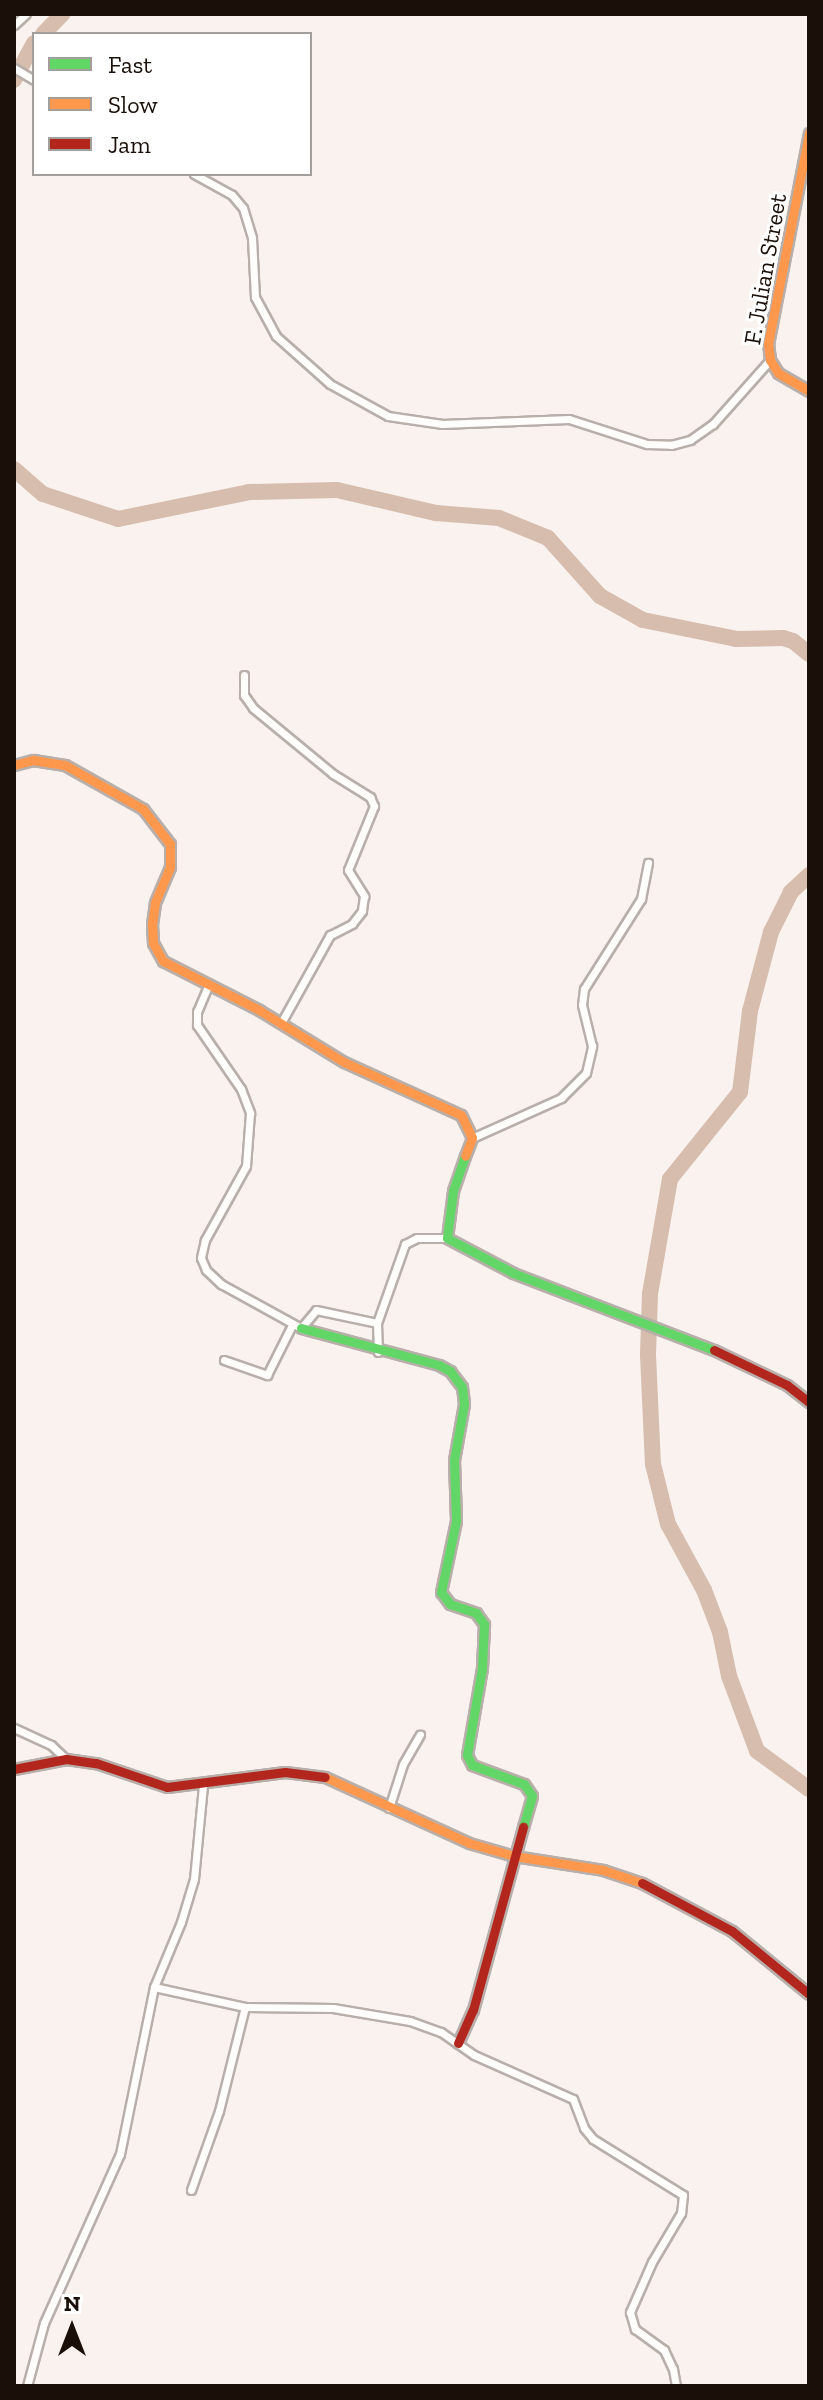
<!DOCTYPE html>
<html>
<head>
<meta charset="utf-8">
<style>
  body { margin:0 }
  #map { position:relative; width:823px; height:2400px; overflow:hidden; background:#faf2ee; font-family:"Zilla Slab",serif }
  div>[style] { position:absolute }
  .river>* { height:16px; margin:-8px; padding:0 8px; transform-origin:8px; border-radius:8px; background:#d6bdae }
  .roads { filter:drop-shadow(2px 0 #b9afaa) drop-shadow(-2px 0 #b9afaa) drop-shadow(0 2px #b9afaa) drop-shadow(0 -2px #b9afaa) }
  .street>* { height:7px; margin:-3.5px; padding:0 3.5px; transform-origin:3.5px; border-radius:3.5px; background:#fefdfc }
  .fast>* { height:9px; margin:-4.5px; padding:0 4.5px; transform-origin:4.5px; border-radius:4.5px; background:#63d668 }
  .slow>* { height:9px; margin:-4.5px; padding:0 4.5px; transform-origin:4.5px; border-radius:4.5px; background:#ff974d }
  .jam>* { height:9px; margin:-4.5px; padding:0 4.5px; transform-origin:4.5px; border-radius:4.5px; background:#b3261e }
  span { translate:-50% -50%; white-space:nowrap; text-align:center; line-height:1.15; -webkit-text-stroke:6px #fff; paint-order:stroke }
  .street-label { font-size:24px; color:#1a0f09 }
  .frame { position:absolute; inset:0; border:16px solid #1a0f09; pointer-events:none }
  .legend { position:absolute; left:32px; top:32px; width:280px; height:144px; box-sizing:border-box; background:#fff; border:2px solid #a39f9d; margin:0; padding:10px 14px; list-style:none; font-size:24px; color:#1a0f09 }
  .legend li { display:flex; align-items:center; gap:16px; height:40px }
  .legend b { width:40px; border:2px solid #a39f9d }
  .north { position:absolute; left:32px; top:2288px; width:80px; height:80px; -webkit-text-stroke:6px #fff; paint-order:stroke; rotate:0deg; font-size:22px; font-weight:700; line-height:32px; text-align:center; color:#1a0f09 }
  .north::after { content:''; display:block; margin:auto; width:28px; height:36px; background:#1a0f09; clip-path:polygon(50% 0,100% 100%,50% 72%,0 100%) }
</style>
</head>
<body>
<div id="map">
  <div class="river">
    <i style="left:43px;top:34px;width:28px;rotate:-46deg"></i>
    <i style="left:14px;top:80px;width:42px;rotate:-61.6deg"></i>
    <i style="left:14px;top:469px;width:38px;rotate:41deg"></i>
    <i style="left:43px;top:494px;width:79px;rotate:18.4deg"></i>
    <i style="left:118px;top:519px;width:134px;rotate:-11.6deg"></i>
    <i style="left:249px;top:492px;width:88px;rotate:-1.3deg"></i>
    <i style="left:337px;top:490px;width:102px;rotate:13.1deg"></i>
    <i style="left:436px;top:513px;width:63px;rotate:4.5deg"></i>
    <i style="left:499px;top:518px;width:53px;rotate:22.2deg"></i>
    <i style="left:548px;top:538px;width:78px;rotate:48.1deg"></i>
    <i style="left:600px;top:596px;width:49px;rotate:29.2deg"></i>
    <i style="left:643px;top:620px;width:95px;rotate:11.5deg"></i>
    <i style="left:736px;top:639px;width:47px;rotate:-1.2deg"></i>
    <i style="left:783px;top:638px;width:10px;rotate:17deg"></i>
    <i style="left:793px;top:641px;width:21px;rotate:39deg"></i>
    <i style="left:809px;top:875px;width:25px;rotate:137deg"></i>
    <i style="left:791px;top:892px;width:45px;rotate:116.6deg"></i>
    <i style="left:771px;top:932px;width:82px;rotate:104.9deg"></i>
    <i style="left:750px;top:1011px;width:82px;rotate:97deg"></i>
    <i style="left:740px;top:1092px;width:112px;rotate:128.8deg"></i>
    <i style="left:670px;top:1179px;width:117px;rotate:99.9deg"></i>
    <i style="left:650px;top:1294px;width:61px;rotate:91.9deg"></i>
    <i style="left:648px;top:1355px;width:109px;rotate:87.4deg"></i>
    <i style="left:653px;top:1464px;width:62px;rotate:76deg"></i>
    <i style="left:668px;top:1524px;width:75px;rotate:61.4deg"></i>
    <i style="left:704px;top:1590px;width:45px;rotate:69.1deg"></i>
    <i style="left:720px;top:1632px;width:45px;rotate:78.4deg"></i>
    <i style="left:729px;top:1676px;width:80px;rotate:69.5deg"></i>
    <i style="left:757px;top:1751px;width:64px;rotate:36.2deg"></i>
  </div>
  <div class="roads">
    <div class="street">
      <i style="left:14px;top:25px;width:16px;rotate:-43deg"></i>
      <i style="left:14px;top:68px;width:23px;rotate:31deg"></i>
      <i style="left:194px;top:174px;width:43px;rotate:28.9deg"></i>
      <i style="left:232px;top:195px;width:17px;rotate:50deg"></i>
      <i style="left:243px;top:208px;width:31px;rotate:73deg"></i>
      <i style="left:252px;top:238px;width:59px;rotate:87.1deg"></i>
      <i style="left:255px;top:297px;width:44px;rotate:61.7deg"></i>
      <i style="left:276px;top:336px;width:72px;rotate:41.6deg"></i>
      <i style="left:330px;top:384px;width:66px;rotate:28.9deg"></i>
      <i style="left:388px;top:416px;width:55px;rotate:8.4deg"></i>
      <i style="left:442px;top:424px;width:127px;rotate:-2.3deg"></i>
      <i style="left:569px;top:419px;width:82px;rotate:17.8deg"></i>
      <i style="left:647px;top:444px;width:24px;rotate:2deg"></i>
      <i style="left:671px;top:445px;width:20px;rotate:-15deg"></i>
      <i style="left:690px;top:440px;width:28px;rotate:-35deg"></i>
      <i style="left:713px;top:424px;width:86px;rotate:-48.3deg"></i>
      <i style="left:244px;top:675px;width:20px;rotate:90deg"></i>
      <i style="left:244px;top:695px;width:16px;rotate:55deg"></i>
      <i style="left:253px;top:708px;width:104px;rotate:39.5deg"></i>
      <i style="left:333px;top:774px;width:44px;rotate:31.9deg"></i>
      <i style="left:370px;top:797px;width:10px;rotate:66deg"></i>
      <i style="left:374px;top:806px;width:69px;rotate:112.1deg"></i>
      <i style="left:348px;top:870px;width:31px;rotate:58deg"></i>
      <i style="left:364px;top:896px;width:15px;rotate:98deg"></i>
      <i style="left:362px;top:911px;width:16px;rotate:128deg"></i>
      <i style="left:352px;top:924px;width:25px;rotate:153deg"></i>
      <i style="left:330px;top:935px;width:101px;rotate:119.1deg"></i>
      <i style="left:208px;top:986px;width:28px;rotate:113deg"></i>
      <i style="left:197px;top:1012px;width:13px;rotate:90deg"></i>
      <i style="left:197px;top:1025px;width:78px;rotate:55.5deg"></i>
      <i style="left:241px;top:1089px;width:26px;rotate:69deg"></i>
      <i style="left:250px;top:1113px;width:53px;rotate:94.3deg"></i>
      <i style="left:246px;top:1166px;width:85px;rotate:119deg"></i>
      <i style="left:205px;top:1240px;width:18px;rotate:103deg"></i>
      <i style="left:201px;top:1258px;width:13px;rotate:67deg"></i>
      <i style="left:206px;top:1270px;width:21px;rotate:43deg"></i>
      <i style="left:221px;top:1284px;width:91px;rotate:28.8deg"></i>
      <i style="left:301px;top:1328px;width:23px;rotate:-50deg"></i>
      <i style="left:316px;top:1310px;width:62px;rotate:12deg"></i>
      <i style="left:377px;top:1323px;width:84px;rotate:-70.5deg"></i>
      <i style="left:405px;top:1244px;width:13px;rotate:-27deg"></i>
      <i style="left:417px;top:1238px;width:30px"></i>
      <i style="left:472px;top:1138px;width:98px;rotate:-24.2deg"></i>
      <i style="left:561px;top:1098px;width:35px;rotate:-45deg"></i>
      <i style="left:586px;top:1073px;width:28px;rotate:-77deg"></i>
      <i style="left:592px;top:1046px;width:42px;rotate:-103.7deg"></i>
      <i style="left:582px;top:1005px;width:16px;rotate:-83deg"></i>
      <i style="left:584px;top:989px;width:107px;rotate:-57.7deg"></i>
      <i style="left:641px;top:899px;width:37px;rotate:-79deg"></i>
      <i style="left:377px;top:1323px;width:29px;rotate:88deg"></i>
      <i style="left:224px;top:1360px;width:46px;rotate:19.2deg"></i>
      <i style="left:267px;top:1375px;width:56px;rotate:-63.4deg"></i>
      <i style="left:14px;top:1728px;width:41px;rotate:24.7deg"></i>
      <i style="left:51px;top:1745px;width:21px;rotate:43deg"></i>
      <i style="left:389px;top:1808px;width:46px;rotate:-72.3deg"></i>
      <i style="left:403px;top:1764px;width:34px;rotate:-60deg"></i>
      <i style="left:154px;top:1987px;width:93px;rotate:12.4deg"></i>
      <i style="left:245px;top:2007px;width:88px;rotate:0.7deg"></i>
      <i style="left:333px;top:2008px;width:78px;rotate:9.6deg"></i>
      <i style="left:410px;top:2021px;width:33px;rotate:20deg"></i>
      <i style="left:441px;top:2032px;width:40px;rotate:34.9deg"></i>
      <i style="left:474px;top:2055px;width:108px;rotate:24deg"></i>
      <i style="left:573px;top:2099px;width:31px;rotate:69deg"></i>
      <i style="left:584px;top:2128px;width:14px;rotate:51deg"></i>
      <i style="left:593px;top:2139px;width:106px;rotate:31.9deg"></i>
      <i style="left:683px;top:2195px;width:18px;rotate:96deg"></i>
      <i style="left:681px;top:2213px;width:57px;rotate:120.6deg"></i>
      <i style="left:652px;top:2262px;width:55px;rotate:113.7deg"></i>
      <i style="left:630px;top:2312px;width:18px;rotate:74deg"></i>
      <i style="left:635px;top:2329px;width:36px;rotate:36deg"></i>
      <i style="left:664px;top:2350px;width:21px;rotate:65deg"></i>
      <i style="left:673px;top:2369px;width:17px;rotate:80deg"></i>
      <i style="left:191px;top:2190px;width:84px;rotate:-70.5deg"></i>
      <i style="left:219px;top:2111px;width:107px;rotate:-76deg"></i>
      <i style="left:27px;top:2386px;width:65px;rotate:-74.9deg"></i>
      <i style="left:44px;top:2323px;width:185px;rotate:-65.8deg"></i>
      <i style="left:120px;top:2154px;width:170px;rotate:-78.5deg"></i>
      <i style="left:154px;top:1987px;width:70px;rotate:-67.4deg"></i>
      <i style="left:181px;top:1922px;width:45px;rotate:-73.2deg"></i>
      <i style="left:194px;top:1879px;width:94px;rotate:-84.5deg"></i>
    </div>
    <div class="fast">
      <i style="left:465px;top:1156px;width:37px;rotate:109deg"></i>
      <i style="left:453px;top:1191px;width:47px;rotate:97.3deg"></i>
      <i style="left:447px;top:1238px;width:75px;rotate:27.9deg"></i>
      <i style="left:513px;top:1273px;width:215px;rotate:21deg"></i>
      <i style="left:301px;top:1328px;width:143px;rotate:15deg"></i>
      <i style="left:439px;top:1365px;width:13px;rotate:29deg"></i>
      <i style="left:450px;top:1371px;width:20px;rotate:53deg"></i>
      <i style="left:462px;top:1387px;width:17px;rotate:83deg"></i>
      <i style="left:464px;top:1404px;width:57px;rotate:100.1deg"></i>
      <i style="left:454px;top:1460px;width:61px;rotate:88.1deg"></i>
      <i style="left:456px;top:1521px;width:73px;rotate:101.9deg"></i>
      <i style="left:441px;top:1592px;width:15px;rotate:53deg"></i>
      <i style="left:450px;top:1604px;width:28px;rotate:19deg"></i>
      <i style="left:476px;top:1613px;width:14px;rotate:54deg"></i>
      <i style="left:484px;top:1624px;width:44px;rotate:92.6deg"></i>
      <i style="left:482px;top:1668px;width:88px;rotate:99.8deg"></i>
      <i style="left:467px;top:1755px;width:11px;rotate:63deg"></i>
      <i style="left:472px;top:1765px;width:55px;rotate:20.1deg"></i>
      <i style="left:524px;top:1784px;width:14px;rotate:56deg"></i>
      <i style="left:532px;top:1796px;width:32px;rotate:106deg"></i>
    </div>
    <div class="slow">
      <i style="left:809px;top:133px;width:214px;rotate:101deg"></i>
      <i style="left:768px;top:343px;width:17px;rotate:83deg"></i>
      <i style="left:770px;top:360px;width:15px;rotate:58deg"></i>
      <i style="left:778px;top:373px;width:36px;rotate:30deg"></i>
      <i style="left:14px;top:765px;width:20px;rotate:-15deg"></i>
      <i style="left:33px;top:760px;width:32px;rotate:9deg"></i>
      <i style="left:65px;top:765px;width:90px;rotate:29.4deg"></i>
      <i style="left:143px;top:809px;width:44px;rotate:52.4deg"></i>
      <i style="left:170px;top:844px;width:23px;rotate:90deg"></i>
      <i style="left:170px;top:867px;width:39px;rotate:113deg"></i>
      <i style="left:155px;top:903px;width:21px;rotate:98deg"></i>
      <i style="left:152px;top:924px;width:19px;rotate:87deg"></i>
      <i style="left:153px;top:943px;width:21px;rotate:61deg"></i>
      <i style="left:163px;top:961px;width:108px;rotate:27deg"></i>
      <i style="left:259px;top:1010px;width:100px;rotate:31.5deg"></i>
      <i style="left:344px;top:1062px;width:128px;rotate:24.4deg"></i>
      <i style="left:461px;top:1115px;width:25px;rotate:64deg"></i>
      <i style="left:472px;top:1138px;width:19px;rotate:111deg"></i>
      <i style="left:325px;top:1777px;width:158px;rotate:24.6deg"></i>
      <i style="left:469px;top:1843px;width:47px;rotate:16.1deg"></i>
      <i style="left:514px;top:1856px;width:90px;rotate:8.9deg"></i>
      <i style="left:603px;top:1870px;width:41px;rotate:18.4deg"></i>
    </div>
    <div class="jam">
      <i style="left:714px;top:1350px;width:81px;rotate:25.6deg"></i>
      <i style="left:787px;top:1385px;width:28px;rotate:38deg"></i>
      <i style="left:14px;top:1769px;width:53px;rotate:-10.9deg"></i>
      <i style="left:66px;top:1759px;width:30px;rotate:8deg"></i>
      <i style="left:96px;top:1763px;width:75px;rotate:18.7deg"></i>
      <i style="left:167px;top:1787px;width:119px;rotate:-7.2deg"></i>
      <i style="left:285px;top:1772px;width:40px;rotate:7.1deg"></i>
      <i style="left:642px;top:1883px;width:102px;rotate:28.1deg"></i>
      <i style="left:732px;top:1931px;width:99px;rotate:39.3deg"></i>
      <i style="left:458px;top:2043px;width:36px;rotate:-66deg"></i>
      <i style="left:473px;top:2010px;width:190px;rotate:-74.7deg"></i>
    </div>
  </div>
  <div class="street-label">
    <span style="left:765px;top:269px;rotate:-80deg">F. Julian Street</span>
  </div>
  <div class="frame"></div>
  <ul class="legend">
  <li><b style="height:10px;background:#63d668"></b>Fast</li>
  <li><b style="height:10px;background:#ff974d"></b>Slow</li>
  <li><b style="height:10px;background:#b3261e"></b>Jam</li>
  </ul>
  <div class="north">N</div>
</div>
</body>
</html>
